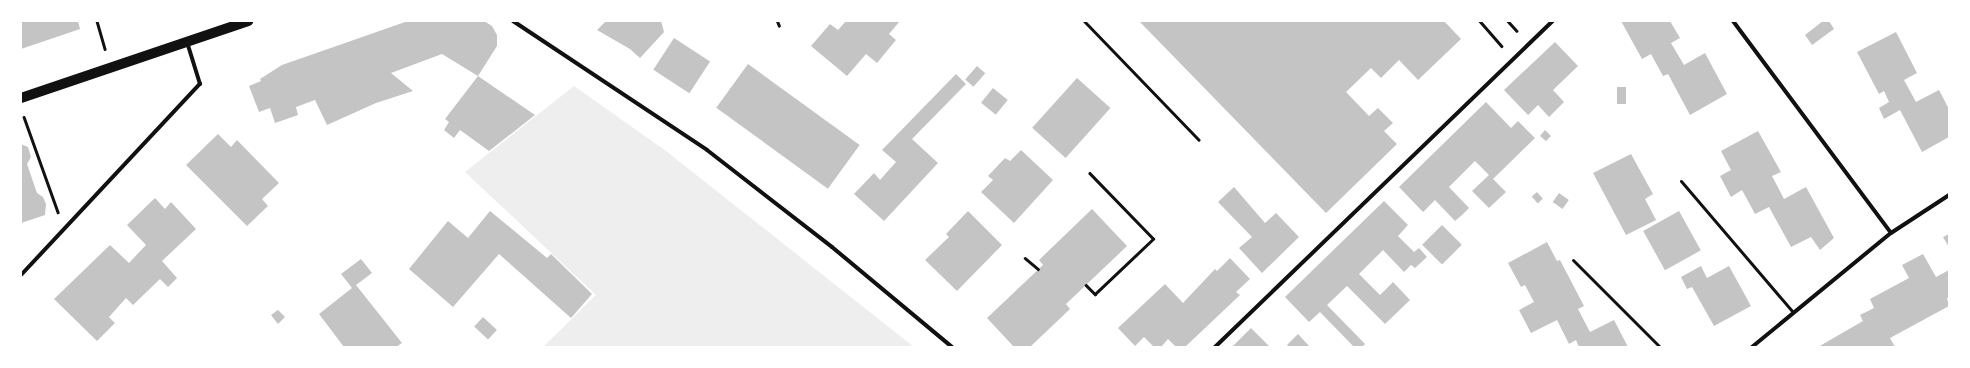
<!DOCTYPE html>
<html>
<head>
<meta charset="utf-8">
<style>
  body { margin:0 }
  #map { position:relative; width:1970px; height:368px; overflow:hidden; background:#fff; font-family:"Varela Round",sans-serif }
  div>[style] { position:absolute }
  .green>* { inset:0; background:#eee }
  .building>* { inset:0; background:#c4c4c4; transform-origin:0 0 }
  .path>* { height:2.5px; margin:-1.25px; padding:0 1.25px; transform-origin:1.25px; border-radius:1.25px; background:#111 }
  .service>* { height:3px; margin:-1.5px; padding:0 1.5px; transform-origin:1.5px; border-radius:1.5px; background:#111 }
  .minor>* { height:4px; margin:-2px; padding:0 2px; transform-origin:2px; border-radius:2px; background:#111 }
  .primary>* { height:10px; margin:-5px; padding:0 5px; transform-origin:5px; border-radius:5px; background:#111 }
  span { translate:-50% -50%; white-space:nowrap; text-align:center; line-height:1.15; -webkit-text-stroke:3px #fff; paint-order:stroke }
  .frame { position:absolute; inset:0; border:22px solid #fff; pointer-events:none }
</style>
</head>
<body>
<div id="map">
  <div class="green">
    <i style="clip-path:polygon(574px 86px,666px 151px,914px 347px,543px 347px,596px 295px,465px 172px)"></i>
  </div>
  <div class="building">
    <i style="clip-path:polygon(21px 21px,78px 21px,80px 29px,21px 49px)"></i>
    <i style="clip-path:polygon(408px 21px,484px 21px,492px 26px,497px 35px,497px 46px,478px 76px,535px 115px,489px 151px,460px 130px,454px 138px,444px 130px,449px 122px,445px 119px,478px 76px,442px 54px,391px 73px,413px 91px,376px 103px,327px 125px,315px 100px,296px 107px,298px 115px,275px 123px,270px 108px,259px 112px,249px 86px,261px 81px,260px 79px,282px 65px)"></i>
    <i style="clip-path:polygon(606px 21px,661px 21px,664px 32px,640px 58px,630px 49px,597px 30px)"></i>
    <i style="clip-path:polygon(846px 21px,900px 21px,889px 34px,896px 40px,877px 63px,866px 54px,847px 76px,811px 46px,830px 24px,838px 30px)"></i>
    <i style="clip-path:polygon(1139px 21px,1444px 21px,1461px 39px,1418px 80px,1399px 60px,1381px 78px,1371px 68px,1346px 92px,1369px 116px,1378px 108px,1393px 123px,1384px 131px,1397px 144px,1326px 213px)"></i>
    <i style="clip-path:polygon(1621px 21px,1670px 21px,1680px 38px,1671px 43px,1684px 65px,1705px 53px,1727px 94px,1690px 115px,1668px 74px,1663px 76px,1651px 54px,1642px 59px)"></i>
    <i style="clip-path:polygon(1823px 21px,1829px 21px,1834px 29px,1812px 45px,1805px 35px)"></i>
    <i style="clip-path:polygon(1896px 32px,1917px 73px,1904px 80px,1916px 102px,1939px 90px,1949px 109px,1949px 137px,1922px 152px,1900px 110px,1884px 119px,1879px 108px,1889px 102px,1884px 91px,1879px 94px,1857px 52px)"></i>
    <i style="left:674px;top:38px;width:43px;height:38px;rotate:33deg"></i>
    <i style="clip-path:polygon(1555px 42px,1578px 66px,1553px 90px,1564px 102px,1549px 117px,1538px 105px,1528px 115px,1504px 90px)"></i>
    <i style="left:748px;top:64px;width:138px;height:54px;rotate:36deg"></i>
    <i style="left:977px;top:66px;width:11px;height:18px;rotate:41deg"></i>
    <i style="clip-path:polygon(956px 74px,966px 84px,912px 139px,938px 163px,884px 221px,854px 194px,874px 173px,880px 180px,896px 162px,882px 150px)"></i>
    <i style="left:1077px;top:78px;width:45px;height:67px;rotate:42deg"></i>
    <i style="left:1617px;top:87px;width:9px;height:17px"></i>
    <i style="left:993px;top:88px;width:19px;height:19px;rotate:39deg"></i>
    <i style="clip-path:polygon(1486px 102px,1511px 128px,1518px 121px,1535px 138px,1493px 179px,1506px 192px,1489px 208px,1472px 191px,1489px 175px,1475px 161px,1449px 187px,1469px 208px,1462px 215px,1455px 221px,1435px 200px,1423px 212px,1399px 187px)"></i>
    <i style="clip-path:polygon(1545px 130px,1551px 136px,1546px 141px,1540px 136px)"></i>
    <i style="clip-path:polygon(1758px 131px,1781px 172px,1772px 176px,1784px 199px,1806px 187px,1834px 238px,1820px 250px,1811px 237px,1791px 247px,1769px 207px,1755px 214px,1742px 190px,1731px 197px,1720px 176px,1731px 170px,1721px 151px)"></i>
    <i style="clip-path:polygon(218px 134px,231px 147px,237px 140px,279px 183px,262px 199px,268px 206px,247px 226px,186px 165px)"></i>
    <i style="clip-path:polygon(21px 144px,28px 147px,31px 157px,27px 164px,37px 193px,43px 197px,46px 204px,45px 215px,21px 223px)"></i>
    <i style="clip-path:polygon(1021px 150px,1053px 180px,1014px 223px,981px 192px,993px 180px,988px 176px,1005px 158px,1010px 161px)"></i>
    <i style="clip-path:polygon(1631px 154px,1653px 194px,1645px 199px,1656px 220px,1626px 235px,1593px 173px)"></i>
    <i style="clip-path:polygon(1234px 187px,1265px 223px,1276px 213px,1299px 237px,1262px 273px,1239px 248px,1252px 237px,1218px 202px)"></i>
    <i style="left:1537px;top:192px;width:9px;height:7px;rotate:49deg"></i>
    <i style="left:1559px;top:193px;width:12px;height:11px;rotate:35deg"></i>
    <i style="clip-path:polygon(155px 198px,165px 209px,171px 202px,196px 229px,162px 261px,177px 278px,168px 287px,160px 279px,133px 305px,126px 298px,109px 317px,115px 323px,97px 341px,54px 299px,110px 245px,129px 263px,146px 245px,127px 225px)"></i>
    <i style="clip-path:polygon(1384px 201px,1408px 225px,1398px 236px,1414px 252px,1419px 248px,1427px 257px,1415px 268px,1411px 265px,1404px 272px,1383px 250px,1359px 274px,1380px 295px,1393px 282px,1410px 300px,1385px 324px,1347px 286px,1327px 305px,1365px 344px,1362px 347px,1354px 347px,1320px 312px,1309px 322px,1285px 297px)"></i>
    <i style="clip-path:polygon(1092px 209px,1127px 246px,1066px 304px,1070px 309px,1030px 347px,1014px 347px,987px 318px,1043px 265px,1039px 260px)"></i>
    <i style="clip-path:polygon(490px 211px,547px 258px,551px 254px,592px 294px,571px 318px,499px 254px,453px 307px,409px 269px,448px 221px,468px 238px)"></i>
    <i style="clip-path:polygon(968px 211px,1002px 245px,957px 291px,925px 260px,949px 237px,946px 234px)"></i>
    <i style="left:1679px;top:211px;width:45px;height:41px;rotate:61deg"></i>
    <i style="left:1442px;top:225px;width:28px;height:28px;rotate:45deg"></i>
    <i style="clip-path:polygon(1949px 234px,1949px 247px,1943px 237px)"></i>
    <i style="clip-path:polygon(1547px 242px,1557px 261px,1560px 260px,1584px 306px,1578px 309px,1590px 332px,1614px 320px,1628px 347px,1579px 347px,1576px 340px,1569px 344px,1557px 320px,1531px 333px,1519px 310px,1534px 302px,1525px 285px,1521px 287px,1508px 263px)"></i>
    <i style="clip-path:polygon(1923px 254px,1936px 277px,1949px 270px,1949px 297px,1947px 298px,1949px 306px,1890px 338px,1895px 347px,1818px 347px,1863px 321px,1860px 315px,1874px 308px,1870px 299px,1909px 278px,1902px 265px)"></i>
    <i style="clip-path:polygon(1230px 258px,1250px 279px,1236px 292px,1240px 295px,1185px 347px,1176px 347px,1168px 339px,1161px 347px,1154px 347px,1144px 337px,1135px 346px,1118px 328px,1165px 284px,1183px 303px,1215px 269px,1217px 271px)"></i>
    <i style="clip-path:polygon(361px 259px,372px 273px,356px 285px,402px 343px,396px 347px,344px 347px,319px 314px,352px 288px,341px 274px)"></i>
    <i style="clip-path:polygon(1701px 266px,1707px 278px,1729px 266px,1751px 306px,1714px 326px,1692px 287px,1687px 289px,1681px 277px)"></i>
    <i style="clip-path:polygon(278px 310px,285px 317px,278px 324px,271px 315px)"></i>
    <i style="left:483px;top:317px;width:19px;height:13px;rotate:43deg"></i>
    <i style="clip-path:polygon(1251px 328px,1270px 347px,1232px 347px)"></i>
    <i style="clip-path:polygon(1298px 334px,1310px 347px,1289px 347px,1287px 345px)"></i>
  </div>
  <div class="path">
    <i style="left:97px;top:21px;width:29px;rotate:74deg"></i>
    <i style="left:1480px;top:21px;width:33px;rotate:49deg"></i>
    <i style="left:1508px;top:21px;width:13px;rotate:48deg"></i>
    <i style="left:24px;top:117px;width:101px;rotate:70.3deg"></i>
    <i style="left:1025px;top:258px;width:17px;rotate:40deg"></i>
    <i style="left:1086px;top:285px;width:13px;rotate:45deg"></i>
    <i style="left:1095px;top:294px;width:80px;rotate:-43.5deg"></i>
    <i style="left:1153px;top:239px;width:91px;rotate:-134.1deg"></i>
  </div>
  <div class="service">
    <i style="left:777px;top:21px;width:5px;rotate:68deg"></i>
    <i style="left:1084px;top:21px;width:165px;rotate:46deg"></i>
    <i style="left:1681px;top:181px;width:172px;rotate:49.5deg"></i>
    <i style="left:1573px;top:260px;width:123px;rotate:45deg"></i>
  </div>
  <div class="minor">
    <i style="left:513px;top:21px;width:233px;rotate:33.6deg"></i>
    <i style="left:707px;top:150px;width:158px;rotate:37.8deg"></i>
    <i style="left:832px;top:247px;width:156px;rotate:39.8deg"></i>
    <i style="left:1733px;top:21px;width:264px;rotate:53.3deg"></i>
    <i style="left:21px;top:275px;width:262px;rotate:-46.9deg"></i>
    <i style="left:200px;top:84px;width:44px;rotate:-107.2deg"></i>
    <i style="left:1215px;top:347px;width:469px;rotate:-44deg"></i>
    <i style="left:1752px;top:347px;width:180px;rotate:-39.4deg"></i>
    <i style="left:1891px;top:233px;width:69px;rotate:-33.2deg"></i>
  </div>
  <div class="primary">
    <i style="left:21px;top:98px;width:240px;rotate:-18.7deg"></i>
  </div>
  <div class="frame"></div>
</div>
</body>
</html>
